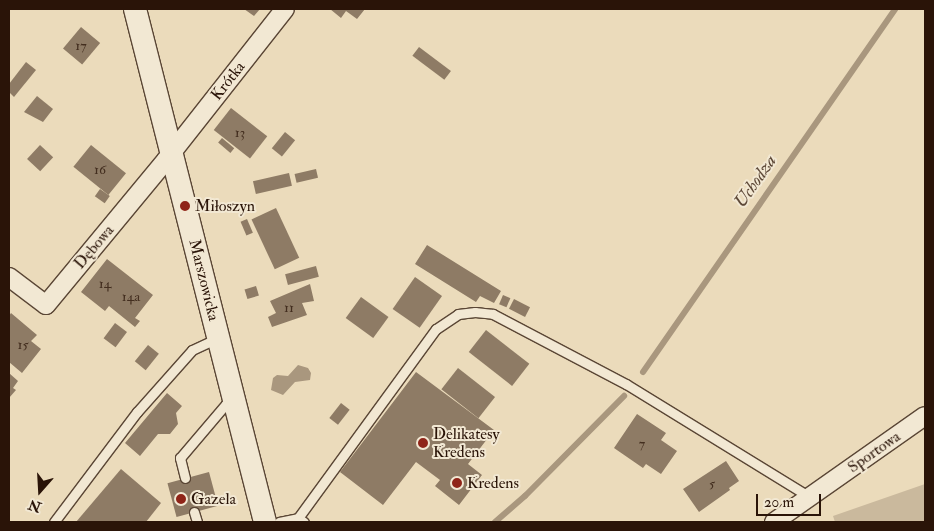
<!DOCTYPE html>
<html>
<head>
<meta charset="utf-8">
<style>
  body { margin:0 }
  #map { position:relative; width:934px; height:531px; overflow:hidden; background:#ebdbbb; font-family:"IM FELL Double Pica",serif }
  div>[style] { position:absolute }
  .green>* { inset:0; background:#cab99d }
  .water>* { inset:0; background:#a9977e }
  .stream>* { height:6px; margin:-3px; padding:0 3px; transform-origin:3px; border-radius:3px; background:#a9977e }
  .building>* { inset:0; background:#8e7b65; transform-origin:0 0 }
  .roads { filter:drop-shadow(1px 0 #5a4635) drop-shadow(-1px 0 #5a4635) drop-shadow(0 1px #5a4635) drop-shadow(0 -1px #5a4635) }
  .service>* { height:9px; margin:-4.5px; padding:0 4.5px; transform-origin:4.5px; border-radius:4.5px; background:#f2e8d3 }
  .minor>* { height:18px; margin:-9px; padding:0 9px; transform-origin:9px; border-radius:9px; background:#f2e8d3 }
  .tertiary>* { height:22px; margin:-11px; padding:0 11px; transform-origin:11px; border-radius:11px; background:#f2e8d3 }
  .dots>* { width:14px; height:14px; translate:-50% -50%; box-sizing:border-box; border:2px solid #f2e8d3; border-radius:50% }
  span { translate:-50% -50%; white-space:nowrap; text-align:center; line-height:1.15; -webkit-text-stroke:4px #f2e8d3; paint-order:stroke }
  .number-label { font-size:14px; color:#432e1f }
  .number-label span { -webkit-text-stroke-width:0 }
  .street-label { font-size:16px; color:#2a1408 }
  .poi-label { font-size:16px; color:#2a1408 }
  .left { translate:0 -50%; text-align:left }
  .water-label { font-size:18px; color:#5d4837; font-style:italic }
  .frame { position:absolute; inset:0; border:10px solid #2a1408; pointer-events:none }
  .north { position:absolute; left:15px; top:466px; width:50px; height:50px; -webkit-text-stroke:4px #f2e8d3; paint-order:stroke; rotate:199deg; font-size:14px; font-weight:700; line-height:20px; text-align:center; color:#2a1408 }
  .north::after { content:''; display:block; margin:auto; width:18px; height:22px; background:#2a1408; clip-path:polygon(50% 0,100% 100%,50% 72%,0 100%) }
  .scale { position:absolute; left:756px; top:494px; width:65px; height:22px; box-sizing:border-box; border:2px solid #2a1408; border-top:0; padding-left:6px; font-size:15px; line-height:18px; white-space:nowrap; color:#2a1408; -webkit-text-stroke:4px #f2e8d3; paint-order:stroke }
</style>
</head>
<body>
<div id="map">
  <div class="green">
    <i style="clip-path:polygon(925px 484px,925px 522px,835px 522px,833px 516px)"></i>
  </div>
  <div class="water">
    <i style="clip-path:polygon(298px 365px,308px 368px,311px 373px,310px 380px,295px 382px,283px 395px,271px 390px,273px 378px,277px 375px,288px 376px)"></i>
  </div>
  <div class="stream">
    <i style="left:643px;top:372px;width:442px;rotate:-55.2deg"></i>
    <i style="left:495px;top:522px;width:40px;rotate:-41deg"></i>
    <i style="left:525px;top:496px;width:141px;rotate:-45.3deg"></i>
  </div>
  <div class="building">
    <i style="clip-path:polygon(244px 9px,260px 9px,254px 16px)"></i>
    <i style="clip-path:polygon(330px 9px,365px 9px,357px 19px,346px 11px,341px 18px)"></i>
    <i style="left:81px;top:27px;width:25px;height:28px;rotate:40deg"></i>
    <i style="left:419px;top:47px;width:40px;height:11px;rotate:37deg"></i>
    <i style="clip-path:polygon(26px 62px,36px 70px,14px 97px,9px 92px,9px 84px)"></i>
    <i style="clip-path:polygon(37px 96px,53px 109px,43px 122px,24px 112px)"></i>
    <i style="left:231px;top:108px;width:46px;height:28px;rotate:38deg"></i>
    <i style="left:285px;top:132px;width:13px;height:21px;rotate:39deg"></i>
    <i style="left:222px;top:138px;width:16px;height:6px;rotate:40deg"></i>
    <i style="left:40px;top:145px;width:18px;height:19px;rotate:43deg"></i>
    <i style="left:91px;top:145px;width:45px;height:28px;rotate:39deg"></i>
    <i style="left:316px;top:169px;width:9px;height:22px;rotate:77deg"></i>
    <i style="left:289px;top:173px;width:13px;height:37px;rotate:77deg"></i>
    <i style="left:100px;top:189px;width:12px;height:9px;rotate:35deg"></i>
    <i style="left:276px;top:208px;width:55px;height:27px;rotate:65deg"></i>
    <i style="left:247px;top:219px;width:15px;height:7px;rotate:67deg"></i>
    <i style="clip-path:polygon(427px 245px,501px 291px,494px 303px,480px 296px,476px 302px,415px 264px)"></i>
    <i style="clip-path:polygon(107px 259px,153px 295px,135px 318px,140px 321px,135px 327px,109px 306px,105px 311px,81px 292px)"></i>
    <i style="left:316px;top:266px;width:11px;height:32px;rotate:75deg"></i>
    <i style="left:415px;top:277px;width:33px;height:39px;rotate:35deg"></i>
    <i style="clip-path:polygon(310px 284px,314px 301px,302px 303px,307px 315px,272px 327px,268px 317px,276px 313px,270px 301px)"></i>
    <i style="left:256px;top:286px;width:10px;height:12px;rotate:73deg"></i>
    <i style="left:503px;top:295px;width:8px;height:10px;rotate:23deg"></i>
    <i style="left:361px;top:297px;width:34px;height:26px;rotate:36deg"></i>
    <i style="left:514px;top:299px;width:18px;height:11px;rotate:27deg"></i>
    <i style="clip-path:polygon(11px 313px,37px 335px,31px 341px,41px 349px,22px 373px,9px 362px,9px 316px)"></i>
    <i style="left:115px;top:323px;width:15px;height:19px;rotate:37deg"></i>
    <i style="left:486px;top:330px;width:55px;height:28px;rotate:38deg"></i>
    <i style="left:148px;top:345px;width:14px;height:21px;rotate:39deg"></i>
    <i style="left:458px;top:368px;width:47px;height:27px;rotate:38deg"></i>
    <i style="clip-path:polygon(416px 372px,494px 430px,468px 464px,482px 475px,459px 505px,435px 486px,440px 480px,416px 462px,383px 505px,340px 472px)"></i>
    <i style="clip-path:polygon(9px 373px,18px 381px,13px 388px,16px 390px,9px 398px)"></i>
    <i style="clip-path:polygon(167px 393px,182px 406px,176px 413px,178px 424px,170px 434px,158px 434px,140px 456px,125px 443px)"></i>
    <i style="left:341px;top:403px;width:11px;height:19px;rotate:38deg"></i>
    <i style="clip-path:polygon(637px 414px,666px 433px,661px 440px,677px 451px,661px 474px,646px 464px,643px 468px,614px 448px)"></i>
    <i style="clip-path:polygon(726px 461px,739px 481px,729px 488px,730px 490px,699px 512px,683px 489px)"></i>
    <i style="clip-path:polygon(121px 469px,161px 503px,146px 522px,76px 522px)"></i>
    <i style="left:209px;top:472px;width:35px;height:43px;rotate:75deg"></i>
  </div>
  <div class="roads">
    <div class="service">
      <i style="left:185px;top:478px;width:21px;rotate:-104deg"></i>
      <i style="left:180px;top:458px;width:71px;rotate:-49.6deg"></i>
      <i style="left:226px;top:404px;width:7px;rotate:-16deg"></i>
      <i style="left:194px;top:512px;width:10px;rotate:73deg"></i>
      <i style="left:298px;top:518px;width:234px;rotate:-53.9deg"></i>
      <i style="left:436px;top:329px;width:27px;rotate:-34deg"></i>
      <i style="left:458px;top:314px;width:17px;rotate:-7deg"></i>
      <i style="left:475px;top:312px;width:18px;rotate:6deg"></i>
      <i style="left:493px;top:314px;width:150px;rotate:27.8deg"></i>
      <i style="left:626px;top:384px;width:216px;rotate:31.6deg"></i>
      <i style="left:54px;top:522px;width:138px;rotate:-53deg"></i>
      <i style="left:137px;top:412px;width:83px;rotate:-48.4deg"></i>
      <i style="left:192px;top:350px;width:29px;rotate:-25deg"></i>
      <i style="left:279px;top:522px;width:19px;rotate:-12deg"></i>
      <i style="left:298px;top:518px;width:7px;rotate:34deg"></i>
    </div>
    <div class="minor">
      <i style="left:9px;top:277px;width:46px;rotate:37.1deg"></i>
      <i style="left:46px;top:305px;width:188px;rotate:-50.4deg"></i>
      <i style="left:166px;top:160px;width:192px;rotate:-51.8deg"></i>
      <i style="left:774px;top:522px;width:184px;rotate:-35.1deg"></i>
    </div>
    <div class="tertiary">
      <i style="left:135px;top:9px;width:529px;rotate:75.78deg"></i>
    </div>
  </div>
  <div class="dots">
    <i style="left:185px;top:206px;background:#8f2418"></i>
    <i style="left:423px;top:443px;background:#8f2418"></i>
    <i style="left:457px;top:483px;background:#8f2418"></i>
    <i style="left:181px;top:499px;background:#8f2418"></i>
  </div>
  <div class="number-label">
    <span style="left:81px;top:46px">17</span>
    <span style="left:240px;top:133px">13</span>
    <span style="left:100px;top:170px">16</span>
    <span style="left:105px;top:284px">14</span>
    <span style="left:131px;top:297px">14a</span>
    <span style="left:289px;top:308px">11</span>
    <span style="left:23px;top:345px">15</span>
    <span style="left:642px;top:444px">7</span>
    <span style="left:712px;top:484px">5</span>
  </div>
  <div class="street-label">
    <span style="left:228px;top:81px;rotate:-52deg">Krótka</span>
    <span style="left:94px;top:247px;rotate:-50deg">Dębowa</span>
    <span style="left:204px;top:280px;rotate:76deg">Marszowicka</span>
    <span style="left:874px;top:452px;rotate:-35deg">Sportowa</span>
  </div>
  <div class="poi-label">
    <span class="left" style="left:195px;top:206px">Miłoszyn</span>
    <span class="left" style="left:433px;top:443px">Delikatesy<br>Kredens</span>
    <span class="left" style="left:467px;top:483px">Kredens</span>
    <span class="left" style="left:191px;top:499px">Gazela</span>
  </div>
  <div class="water-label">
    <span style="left:756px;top:182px;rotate:-55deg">Uchodza</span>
  </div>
  <div class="frame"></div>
  <div class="north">N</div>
  <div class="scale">20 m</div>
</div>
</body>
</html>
